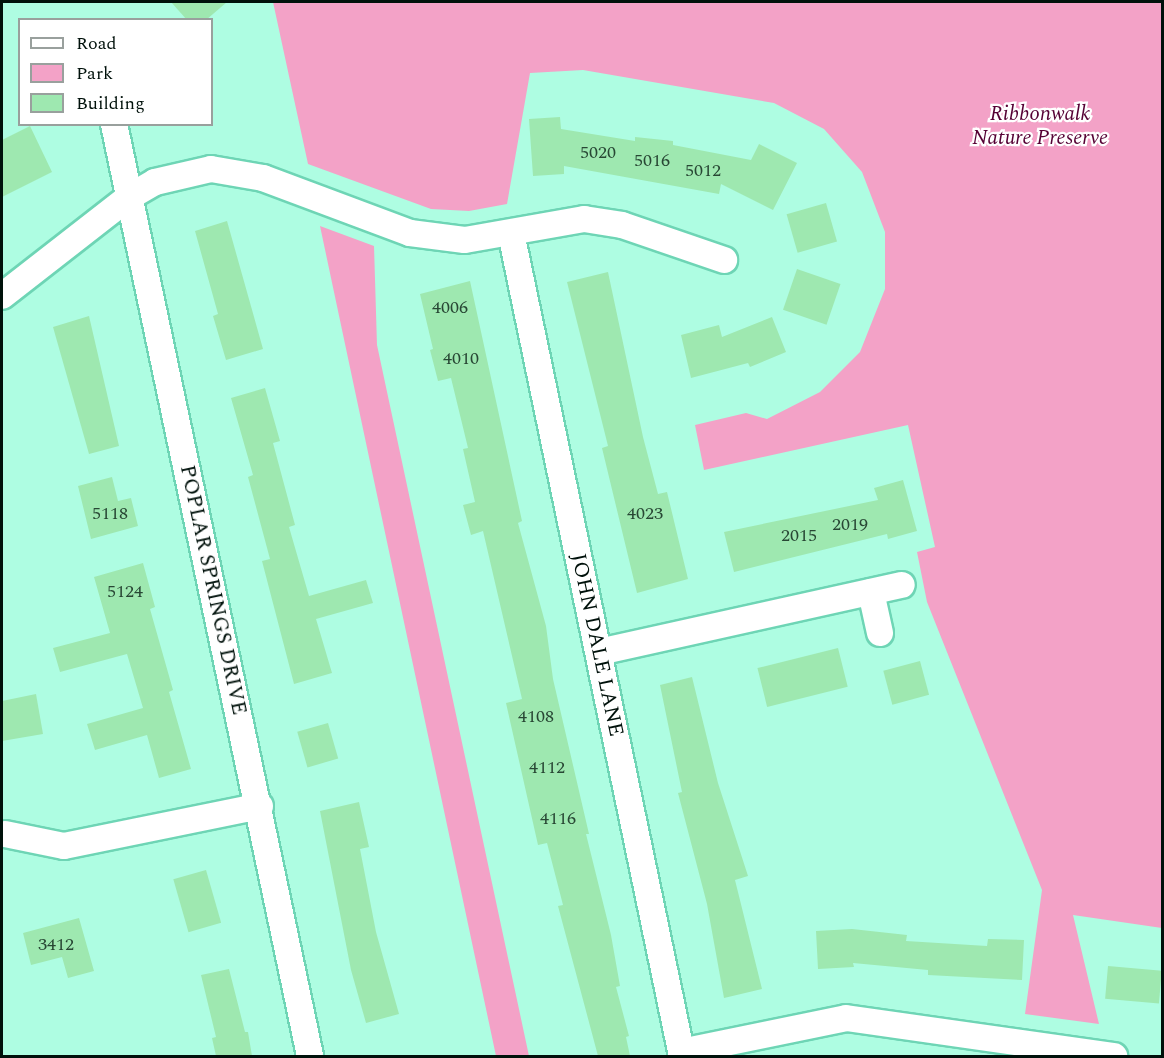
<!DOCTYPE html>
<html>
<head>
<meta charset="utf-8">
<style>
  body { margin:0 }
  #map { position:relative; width:1164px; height:1058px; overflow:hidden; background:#aefde2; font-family:Spectral,serif }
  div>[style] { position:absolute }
  .green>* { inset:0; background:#f3a2c7 }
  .building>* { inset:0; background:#9ee8b0; transform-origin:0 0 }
  .roads { filter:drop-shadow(2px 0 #6ed5b5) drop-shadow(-2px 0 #6ed5b5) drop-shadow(0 2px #6ed5b5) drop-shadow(0 -2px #6ed5b5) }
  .minor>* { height:26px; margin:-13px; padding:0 13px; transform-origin:13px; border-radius:13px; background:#fff }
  span { translate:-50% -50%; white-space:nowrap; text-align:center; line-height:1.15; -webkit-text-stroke:4.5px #fff; paint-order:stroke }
  .number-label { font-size:18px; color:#284734 }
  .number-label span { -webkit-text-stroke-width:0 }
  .park-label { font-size:21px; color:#550034; font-style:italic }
  .street-label { font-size:21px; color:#00110b }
  .frame { position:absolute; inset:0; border:3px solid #00110b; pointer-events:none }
  .legend { position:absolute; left:18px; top:18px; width:195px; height:108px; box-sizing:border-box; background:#fff; border:2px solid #99a09d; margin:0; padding:8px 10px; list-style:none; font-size:18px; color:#00110b }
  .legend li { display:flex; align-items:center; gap:12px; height:30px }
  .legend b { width:30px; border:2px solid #99a09d }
</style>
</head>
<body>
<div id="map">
  <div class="green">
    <i style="clip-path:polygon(273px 2px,1162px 2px,1162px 928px,1073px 915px,1099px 1024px,1025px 1014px,1042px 890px,927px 602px,917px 552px,935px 547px,908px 425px,704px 470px,695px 425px,746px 413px,767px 419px,820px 392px,860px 352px,885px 289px,885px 232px,862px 172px,824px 129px,774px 103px,583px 70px,530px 73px,507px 204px,469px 211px,431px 209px,308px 164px)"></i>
    <i style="clip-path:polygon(320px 226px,374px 246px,377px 345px,529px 1056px,496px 1056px)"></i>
  </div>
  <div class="building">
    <i style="clip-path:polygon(171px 2px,227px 2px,206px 20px,187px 20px)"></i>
    <i style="clip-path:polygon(560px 117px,561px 129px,635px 141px,635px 137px,673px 141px,673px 145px,751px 160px,759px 144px,797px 163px,773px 210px,721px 184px,719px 194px,564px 166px,564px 174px,533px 176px,529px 119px)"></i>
    <i style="clip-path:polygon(30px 126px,52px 172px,2px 197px,2px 140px)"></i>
    <i style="left:826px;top:203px;width:40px;height:41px;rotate:74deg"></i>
    <i style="clip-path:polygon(227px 221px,263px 349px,226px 360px,213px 316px,218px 314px,195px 231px)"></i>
    <i style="left:797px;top:269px;width:46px;height:43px;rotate:19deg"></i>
    <i style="clip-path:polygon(608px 272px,643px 437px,658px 494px,667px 492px,688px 579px,637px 593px,602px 448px,608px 446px,567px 282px)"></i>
    <i style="clip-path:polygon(470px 281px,522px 521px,518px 523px,546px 626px,553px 679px,589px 834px,586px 834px,611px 935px,620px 986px,616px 987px,629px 1036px,626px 1037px,630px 1056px,598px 1056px,558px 906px,563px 905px,547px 843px,538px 845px,506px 703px,522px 699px,483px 531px,471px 535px,463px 505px,475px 502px,463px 449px,468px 448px,451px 378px,438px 381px,430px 350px,433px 349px,420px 294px)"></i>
    <i style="clip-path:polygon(89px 316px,119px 446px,89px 454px,53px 327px)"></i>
    <i style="clip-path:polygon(772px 317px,786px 352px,750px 367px,748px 363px,691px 378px,681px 335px,719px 325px,722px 337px)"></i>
    <i style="clip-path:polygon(265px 388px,280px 441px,273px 443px,295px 525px,289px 527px,309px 596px,366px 580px,373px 603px,316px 619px,332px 673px,294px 684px,262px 561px,270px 559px,248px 477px,253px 475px,231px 398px)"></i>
    <i style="clip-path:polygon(112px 477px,118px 501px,131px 498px,138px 526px,91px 539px,78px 486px)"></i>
    <i style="clip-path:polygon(903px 480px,917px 531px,888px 539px,887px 534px,734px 572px,724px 532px,878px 500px,874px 488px)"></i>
    <i style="clip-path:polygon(143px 563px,155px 607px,150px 609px,173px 690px,169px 692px,191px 769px,159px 778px,147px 735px,95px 750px,87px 724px,143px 708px,127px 654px,60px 672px,53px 648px,110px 633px,94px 577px)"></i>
    <i style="left:838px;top:648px;width:40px;height:83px;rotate:76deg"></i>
    <i style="left:920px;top:661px;width:35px;height:38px;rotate:75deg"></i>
    <i style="clip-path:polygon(692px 677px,718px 783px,748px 876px,735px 880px,762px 989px,724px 998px,707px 904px,678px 793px,682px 792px,660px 685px)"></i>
    <i style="clip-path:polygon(36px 694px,43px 734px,2px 741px,2px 701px)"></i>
    <i style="left:328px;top:723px;width:37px;height:32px;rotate:74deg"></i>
    <i style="clip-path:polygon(359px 802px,369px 847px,360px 849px,376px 932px,399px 1014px,366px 1023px,351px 970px,320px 811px)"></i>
    <i style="left:206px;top:870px;width:55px;height:34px;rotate:74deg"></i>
    <i style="clip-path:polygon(79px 918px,94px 971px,68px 978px,62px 957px,31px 965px,23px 933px)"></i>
    <i style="clip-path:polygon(852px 929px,907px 935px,906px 941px,987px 946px,988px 939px,1024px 940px,1022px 980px,928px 975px,928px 970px,853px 963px,854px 967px,818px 969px,816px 931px)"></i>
    <i style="left:1108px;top:966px;width:54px;height:33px;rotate:5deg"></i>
    <i style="clip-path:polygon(229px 969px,245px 1032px,248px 1032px,252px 1056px,216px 1056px,212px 1038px,216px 1037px,201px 975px)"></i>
  </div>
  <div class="roads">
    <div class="minor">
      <i style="left:114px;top:124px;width:952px;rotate:78.12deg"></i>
      <i style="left:511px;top:233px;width:841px;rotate:78.26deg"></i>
      <i style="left:2px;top:296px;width:161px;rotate:-37.9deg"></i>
      <i style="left:129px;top:197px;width:30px;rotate:-30deg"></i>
      <i style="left:155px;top:182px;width:57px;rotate:-13.1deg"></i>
      <i style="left:211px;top:169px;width:53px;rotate:9.8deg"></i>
      <i style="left:263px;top:178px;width:157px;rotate:20.5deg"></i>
      <i style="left:410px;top:233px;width:55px;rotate:7.3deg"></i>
      <i style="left:465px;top:240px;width:121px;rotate:-10deg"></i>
      <i style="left:584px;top:219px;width:38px;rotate:9deg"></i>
      <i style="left:622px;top:225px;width:108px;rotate:18.9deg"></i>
      <i style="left:871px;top:592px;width:42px;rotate:77.6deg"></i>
      <i style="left:599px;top:652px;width:310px;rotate:-12.5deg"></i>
      <i style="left:5px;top:834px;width:60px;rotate:11.5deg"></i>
      <i style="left:64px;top:846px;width:200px;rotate:-11.5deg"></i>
      <i style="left:681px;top:1052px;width:168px;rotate:-11.6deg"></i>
      <i style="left:846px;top:1018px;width:271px;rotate:8.1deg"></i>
    </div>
  </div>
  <div class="number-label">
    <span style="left:598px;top:153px">5020</span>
    <span style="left:652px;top:161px">5016</span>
    <span style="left:703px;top:171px">5012</span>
    <span style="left:450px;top:308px">4006</span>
    <span style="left:461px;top:359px">4010</span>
    <span style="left:110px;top:514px">5118</span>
    <span style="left:645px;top:514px">4023</span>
    <span style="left:850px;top:525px">2019</span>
    <span style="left:799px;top:536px">2015</span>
    <span style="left:125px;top:592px">5124</span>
    <span style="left:536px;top:717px">4108</span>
    <span style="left:547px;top:768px">4112</span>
    <span style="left:558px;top:819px">4116</span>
    <span style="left:56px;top:945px">3412</span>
  </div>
  <div class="park-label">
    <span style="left:1040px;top:126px">Ribbonwalk<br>Nature Preserve</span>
  </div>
  <div class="street-label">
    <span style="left:213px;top:590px;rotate:78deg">POPLAR SPRINGS DRIVE</span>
    <span style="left:597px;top:645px;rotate:78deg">JOHN DALE LANE</span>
  </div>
  <div class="frame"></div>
  <ul class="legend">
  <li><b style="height:8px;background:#fff"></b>Road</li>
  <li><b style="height:16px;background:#f3a2c7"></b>Park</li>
  <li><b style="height:16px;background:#9ee8b0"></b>Building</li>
  </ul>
</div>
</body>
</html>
